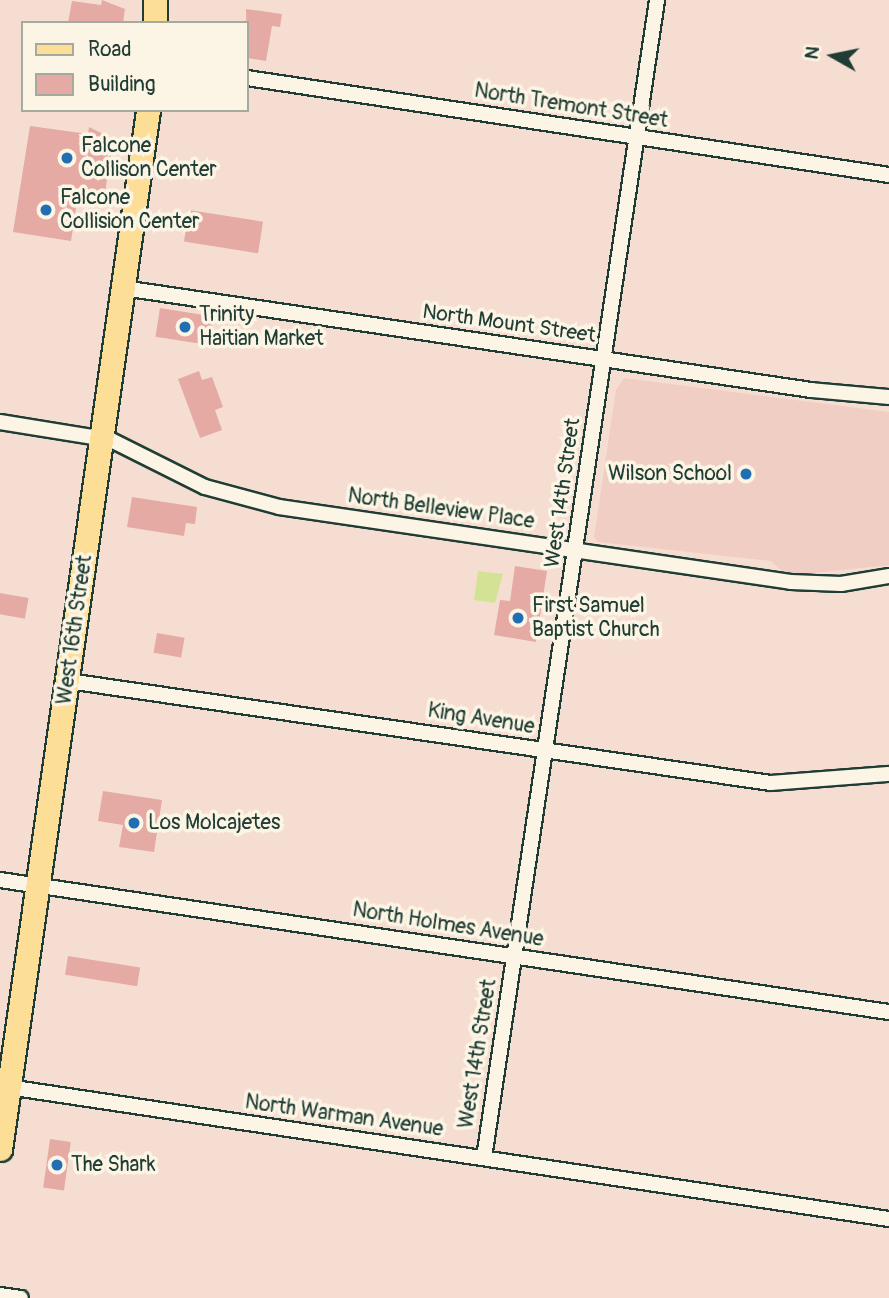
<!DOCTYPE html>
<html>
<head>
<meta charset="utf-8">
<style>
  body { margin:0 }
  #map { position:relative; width:889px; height:1298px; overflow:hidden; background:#f5ded1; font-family:Pangolin,sans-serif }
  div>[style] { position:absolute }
  .built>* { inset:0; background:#f0cec3 }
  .green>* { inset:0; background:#d4e295 }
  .building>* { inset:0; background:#e5aaa3; transform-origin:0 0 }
  .roads { filter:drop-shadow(2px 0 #1f3d34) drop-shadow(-2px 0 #1f3d34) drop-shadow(0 2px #1f3d34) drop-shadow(0 -2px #1f3d34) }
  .street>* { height:14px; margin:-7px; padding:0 7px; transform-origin:7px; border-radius:7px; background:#fcf5e5 }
  .primary>* { height:23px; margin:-11.5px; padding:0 11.5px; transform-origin:11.5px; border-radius:11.5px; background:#fdde96 }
  .dots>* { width:19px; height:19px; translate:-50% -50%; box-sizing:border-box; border:4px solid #fcf5e5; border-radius:50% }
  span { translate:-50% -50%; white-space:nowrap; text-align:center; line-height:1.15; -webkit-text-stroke:7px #fcf5e5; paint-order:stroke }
  .street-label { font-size:21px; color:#1f3d34 }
  .poi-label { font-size:21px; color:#1f3d34 }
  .left { translate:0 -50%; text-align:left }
  .right { translate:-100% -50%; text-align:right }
  .legend { position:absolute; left:21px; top:21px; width:228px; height:91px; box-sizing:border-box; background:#fcf5e5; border:2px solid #a4ab9e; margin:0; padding:9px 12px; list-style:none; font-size:21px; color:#1f3d34 }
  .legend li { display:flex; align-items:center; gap:14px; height:35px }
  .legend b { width:35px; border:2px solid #a4ab9e }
  .north { position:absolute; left:798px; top:21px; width:70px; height:70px; -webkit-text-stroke:5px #fcf5e5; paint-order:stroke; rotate:279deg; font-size:19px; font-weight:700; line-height:28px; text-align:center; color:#1f3d34 }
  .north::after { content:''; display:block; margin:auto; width:24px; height:32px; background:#1f3d34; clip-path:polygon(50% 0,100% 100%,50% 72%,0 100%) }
</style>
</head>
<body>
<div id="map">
  <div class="built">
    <i style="clip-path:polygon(624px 378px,889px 412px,889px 565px,806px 574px,783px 572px,771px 561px,598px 542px,594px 537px,616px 390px)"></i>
  </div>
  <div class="green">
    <i style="clip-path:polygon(478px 571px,503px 574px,495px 603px,474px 600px)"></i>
  </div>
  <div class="building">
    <i style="clip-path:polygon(102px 0,125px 9px,123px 23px,68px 23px,72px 1px,101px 5px)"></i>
    <i style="clip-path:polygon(246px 9px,282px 14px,280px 27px,272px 26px,266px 61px,247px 58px)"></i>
    <i style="clip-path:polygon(30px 126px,88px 134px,89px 127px,113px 139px,105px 193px,79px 189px,71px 241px,13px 232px)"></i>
    <i style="left:189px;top:210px;width:75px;height:32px;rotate:9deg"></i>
    <i style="left:160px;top:308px;width:54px;height:29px;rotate:9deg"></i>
    <i style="clip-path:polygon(199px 371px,202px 380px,212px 377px,223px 407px,215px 410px,222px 430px,200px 438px,178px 379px)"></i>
    <i style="clip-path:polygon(132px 497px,197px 507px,195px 524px,186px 523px,184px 536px,127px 527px)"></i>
    <i style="clip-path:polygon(515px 566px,547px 571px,536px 642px,494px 635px,500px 600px,510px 601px)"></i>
    <i style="left:0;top:593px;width:29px;height:21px;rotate:10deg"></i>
    <i style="left:157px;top:633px;width:28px;height:20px;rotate:10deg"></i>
    <i style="clip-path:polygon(103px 791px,162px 800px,154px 852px,119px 847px,123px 825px,98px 821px)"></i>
    <i style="left:68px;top:956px;width:73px;height:19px;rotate:9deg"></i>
    <i style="left:50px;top:1139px;width:21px;height:49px;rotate:8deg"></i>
  </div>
  <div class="roads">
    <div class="street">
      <i style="left:247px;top:78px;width:649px;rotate:8.59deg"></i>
      <i style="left:123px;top:288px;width:696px;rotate:8.43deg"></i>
      <i style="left:811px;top:390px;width:78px;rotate:5.1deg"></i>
      <i style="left:0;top:422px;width:112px;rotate:9.2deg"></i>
      <i style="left:111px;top:440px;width:105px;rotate:26.6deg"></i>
      <i style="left:205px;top:487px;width:77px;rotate:15.1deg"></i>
      <i style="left:279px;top:507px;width:517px;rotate:8.33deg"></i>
      <i style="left:791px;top:582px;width:50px;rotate:2.3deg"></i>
      <i style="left:841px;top:584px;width:49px;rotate:-9.5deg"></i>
      <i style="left:68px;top:681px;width:710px;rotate:8.26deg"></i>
      <i style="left:771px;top:783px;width:118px;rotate:-4.4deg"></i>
      <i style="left:0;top:880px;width:899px;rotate:8.45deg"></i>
      <i style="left:1px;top:1086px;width:898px;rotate:8.52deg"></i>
      <i style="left:484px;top:1158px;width:1171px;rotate:-81.5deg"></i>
      <i style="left:0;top:1295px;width:21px;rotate:8deg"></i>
    </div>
    <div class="primary">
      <i style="left:155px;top:0;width:23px;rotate:90deg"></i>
      <i style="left:0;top:1149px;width:1049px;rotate:-81.89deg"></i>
    </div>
  </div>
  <div class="dots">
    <i style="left:67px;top:158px;background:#1f6fb2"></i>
    <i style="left:46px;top:210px;background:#1f6fb2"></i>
    <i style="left:185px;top:327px;background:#1f6fb2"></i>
    <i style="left:746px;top:474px;background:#1f6fb2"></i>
    <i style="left:518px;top:618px;background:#1f6fb2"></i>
    <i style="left:134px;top:823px;background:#1f6fb2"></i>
    <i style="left:57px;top:1165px;background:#1f6fb2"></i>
  </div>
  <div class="street-label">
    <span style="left:571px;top:106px;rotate:9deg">North Tremont Street</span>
    <span style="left:509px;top:324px;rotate:8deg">North Mount Street</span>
    <span style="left:563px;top:493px;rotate:-82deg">West 14th Street</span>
    <span style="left:441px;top:509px;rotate:8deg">North Belleview Place</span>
    <span style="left:75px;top:630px;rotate:-82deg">West 16th Street</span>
    <span style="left:481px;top:719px;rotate:9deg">King Avenue</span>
    <span style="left:448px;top:925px;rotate:9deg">North Holmes Avenue</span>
    <span style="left:478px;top:1054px;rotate:-81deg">West 14th Street</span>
    <span style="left:344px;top:1116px;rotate:8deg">North Warman Avenue</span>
  </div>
  <div class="poi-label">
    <span class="left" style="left:81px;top:158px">Falcone<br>Collison Center</span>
    <span class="left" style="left:60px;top:210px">Falcone<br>Collision Center</span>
    <span class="left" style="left:199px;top:327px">Trinity<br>Haitian Market</span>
    <span class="right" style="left:732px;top:474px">Wilson School</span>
    <span class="left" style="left:532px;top:618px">First Samuel<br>Baptist Church</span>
    <span class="left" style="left:148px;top:823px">Los Molcajetes</span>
    <span class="left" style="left:71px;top:1165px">The Shark</span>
  </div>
  <ul class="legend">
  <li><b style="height:9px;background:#fdde96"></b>Road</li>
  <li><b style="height:19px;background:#e5aaa3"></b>Building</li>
  </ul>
  <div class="north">N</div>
</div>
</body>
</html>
